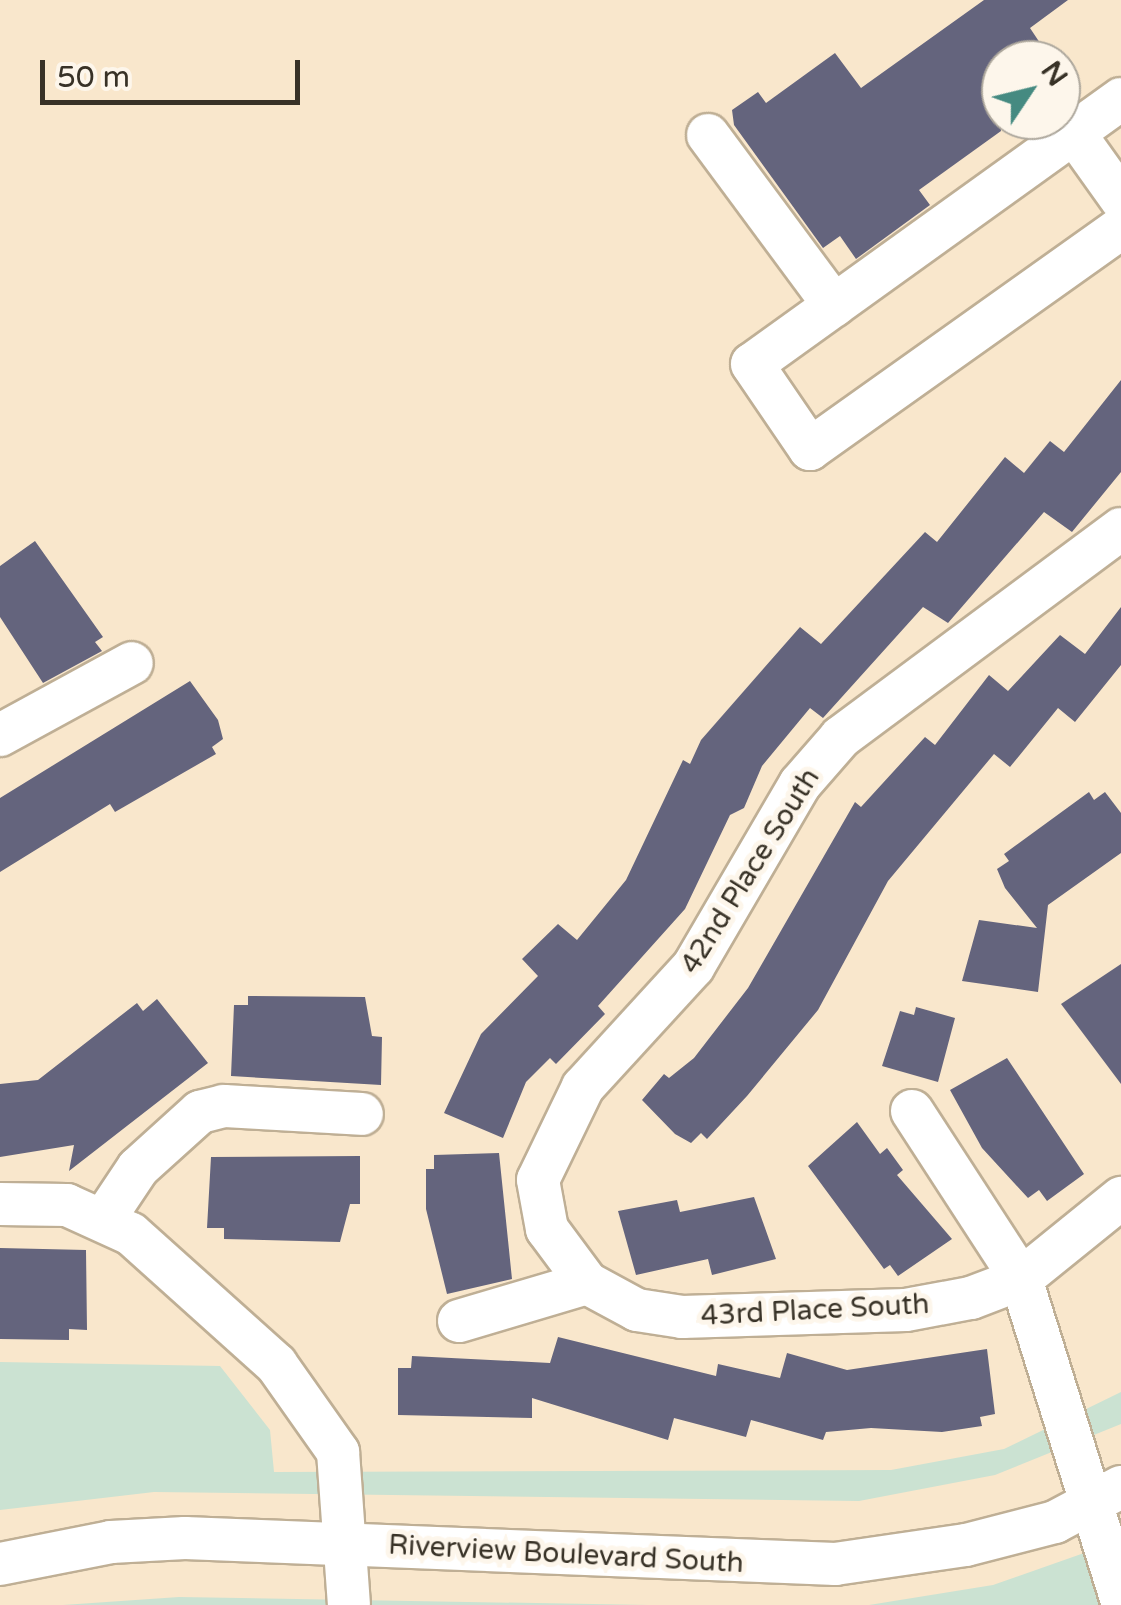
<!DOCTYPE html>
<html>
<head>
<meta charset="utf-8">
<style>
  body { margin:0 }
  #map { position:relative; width:1121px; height:1605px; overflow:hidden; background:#f9e7cc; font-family:"Varela Round",sans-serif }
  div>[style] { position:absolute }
  .green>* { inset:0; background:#cbe2d2 }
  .building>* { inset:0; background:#64647d }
  .roads { filter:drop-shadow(2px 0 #bfaf95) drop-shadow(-2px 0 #bfaf95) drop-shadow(0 2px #bfaf95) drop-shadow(0 -2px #bfaf95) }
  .minor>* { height:42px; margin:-21px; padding:0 21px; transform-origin:21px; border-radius:21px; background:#fff }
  span { translate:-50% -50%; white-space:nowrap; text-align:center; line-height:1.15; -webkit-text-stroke:10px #fdf6eb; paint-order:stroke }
  .street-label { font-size:28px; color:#383227 }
  .north { position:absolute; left:981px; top:40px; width:100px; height:100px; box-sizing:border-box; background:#fdf6eb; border:2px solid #aea89d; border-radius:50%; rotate:55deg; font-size:28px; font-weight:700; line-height:40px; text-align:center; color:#383227 }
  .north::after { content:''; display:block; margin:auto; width:35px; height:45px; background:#458a81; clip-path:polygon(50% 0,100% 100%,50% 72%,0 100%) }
  .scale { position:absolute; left:40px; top:60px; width:260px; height:45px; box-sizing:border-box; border:5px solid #383227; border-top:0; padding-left:12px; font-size:30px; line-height:35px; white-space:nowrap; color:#383227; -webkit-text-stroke:8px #fdf6eb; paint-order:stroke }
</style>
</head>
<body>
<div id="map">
  <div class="green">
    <i style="clip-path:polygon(0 1362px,220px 1366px,270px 1430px,274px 1472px,891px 1470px,1004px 1449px,1121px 1392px,1121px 1424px,995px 1475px,859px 1501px,154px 1492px,0 1510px)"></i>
    <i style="clip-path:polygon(1121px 1540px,1121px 1605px,869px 1605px,993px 1585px)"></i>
    <i style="clip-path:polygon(179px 1597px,649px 1605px,63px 1605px)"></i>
  </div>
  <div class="building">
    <i style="clip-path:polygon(984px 0,1068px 0,1030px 28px,1040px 43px,1017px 60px,1001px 60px,1001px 131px,919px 190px,930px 205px,856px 259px,840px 236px,823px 248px,734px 125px,732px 110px,758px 92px,766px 103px,835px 53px,861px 88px)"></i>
    <i style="clip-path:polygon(1121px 380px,1121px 472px,1072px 532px,1044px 512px,948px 623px,923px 607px,823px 718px,810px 708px,762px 766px,744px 808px,730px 815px,685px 909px,598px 1006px,605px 1014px,556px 1064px,550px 1058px,526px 1082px,503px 1138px,444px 1113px,481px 1034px,538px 976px,522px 959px,558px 924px,577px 940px,626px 880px,683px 760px,690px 764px,701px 740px,800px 627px,821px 644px,925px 532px,937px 542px,1005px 457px,1024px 473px,1050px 441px,1064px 452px)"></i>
    <i style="clip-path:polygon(35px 541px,103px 637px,95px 642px,102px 651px,43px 683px,0 617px,0 566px)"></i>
    <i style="clip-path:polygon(1121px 607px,1121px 665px,1075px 722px,1058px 708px,1010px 767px,994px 754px,888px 881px,818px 1010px,747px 1096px,707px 1139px,701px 1133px,691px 1143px,675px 1134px,642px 1100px,664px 1074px,669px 1078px,694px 1058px,748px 988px,855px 802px,861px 807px,925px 737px,935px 745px,989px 675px,1008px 691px,1060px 635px,1085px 654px)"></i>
    <i style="clip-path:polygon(190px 681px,218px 720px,223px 739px,212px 747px,216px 754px,115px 812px,110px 804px,0 872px,0 798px)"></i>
    <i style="clip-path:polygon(1089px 792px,1094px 800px,1105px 792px,1121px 813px,1121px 853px,1048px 905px,1038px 992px,962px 981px,979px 920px,1037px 928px,1005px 888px,997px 869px,1009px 861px,1004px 854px)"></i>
    <i style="clip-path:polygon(1121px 964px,1121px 1084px,1061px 1004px)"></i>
    <i style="clip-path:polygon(248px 996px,365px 997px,372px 1036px,382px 1037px,381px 1085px,231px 1076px,234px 1005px,248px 1005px)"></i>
    <i style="clip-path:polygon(157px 999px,208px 1063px,69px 1171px,74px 1145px,0 1157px,0 1084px,38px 1080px,137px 1003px,143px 1011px)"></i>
    <i style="clip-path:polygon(916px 1007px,955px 1018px,938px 1082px,882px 1066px,900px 1011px,914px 1015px)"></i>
    <i style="clip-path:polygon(1007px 1058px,1084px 1174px,1047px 1201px,1039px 1190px,1028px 1198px,982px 1148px,950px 1090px)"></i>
    <i style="clip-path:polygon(857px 1122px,880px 1154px,887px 1148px,903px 1170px,897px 1175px,952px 1239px,898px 1276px,890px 1265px,884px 1269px,808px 1166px)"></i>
    <i style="clip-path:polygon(499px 1153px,512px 1279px,447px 1294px,426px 1209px,426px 1169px,434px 1169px,434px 1155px)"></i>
    <i style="clip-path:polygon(360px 1156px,360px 1204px,350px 1204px,340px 1242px,224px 1239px,224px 1228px,207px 1228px,211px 1157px)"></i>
    <i style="clip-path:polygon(754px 1197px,776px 1259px,712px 1275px,708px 1259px,636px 1275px,618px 1211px,677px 1200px,680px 1212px)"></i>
    <i style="clip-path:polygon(0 1248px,86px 1250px,87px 1330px,69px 1329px,69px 1340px,0 1339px)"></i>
    <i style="clip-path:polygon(558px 1337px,716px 1376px,718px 1364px,780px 1378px,787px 1353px,847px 1370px,987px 1349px,995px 1414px,980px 1417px,982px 1426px,942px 1432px,871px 1428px,826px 1432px,823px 1440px,751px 1420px,746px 1437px,674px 1418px,668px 1440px,532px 1398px,532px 1418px,398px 1415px,398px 1368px,411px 1368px,412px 1356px,550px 1363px)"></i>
  </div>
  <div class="roads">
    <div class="minor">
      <i style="left:1121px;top:99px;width:454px;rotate:144.3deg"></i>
      <i style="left:752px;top:364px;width:103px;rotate:55.7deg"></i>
      <i style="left:810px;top:449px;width:382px;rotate:-35.4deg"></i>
      <i style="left:1074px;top:133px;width:81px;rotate:54.5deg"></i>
      <i style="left:708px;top:135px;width:212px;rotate:53.5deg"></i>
      <i style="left:1121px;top:529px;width:349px;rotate:143.4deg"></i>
      <i style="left:841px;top:737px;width:62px;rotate:131.1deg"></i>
      <i style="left:800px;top:784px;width:212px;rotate:120.3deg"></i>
      <i style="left:693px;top:967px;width:163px;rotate:132.5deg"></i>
      <i style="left:583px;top:1087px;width:103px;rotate:115.8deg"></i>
      <i style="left:538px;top:1180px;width:50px;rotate:79.6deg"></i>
      <i style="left:547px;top:1229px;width:67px;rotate:53.5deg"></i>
      <i style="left:587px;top:1283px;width:57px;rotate:28.4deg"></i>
      <i style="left:637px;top:1310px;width:46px;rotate:8.8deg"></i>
      <i style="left:682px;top:1317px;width:224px;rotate:-1.8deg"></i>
      <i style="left:906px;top:1310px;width:66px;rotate:-10.5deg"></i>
      <i style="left:971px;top:1298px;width:53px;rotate:-20.8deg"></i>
      <i style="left:1021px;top:1279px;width:129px;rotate:-39deg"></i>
      <i style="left:0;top:735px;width:150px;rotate:-28.6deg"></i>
      <i style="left:912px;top:1111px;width:200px;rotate:57deg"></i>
      <i style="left:1021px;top:1279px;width:335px;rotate:72.6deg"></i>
      <i style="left:0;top:1204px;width:67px;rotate:0.9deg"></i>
      <i style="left:67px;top:1205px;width:70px;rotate:24.4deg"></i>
      <i style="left:131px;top:1234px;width:195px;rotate:41.9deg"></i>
      <i style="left:276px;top:1364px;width:108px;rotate:54.8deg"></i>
      <i style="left:338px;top:1452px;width:153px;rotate:85.9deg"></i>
      <i style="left:104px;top:1219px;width:61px;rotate:-56.3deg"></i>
      <i style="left:138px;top:1168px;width:84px;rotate:-42.1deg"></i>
      <i style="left:200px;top:1112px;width:25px;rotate:-14deg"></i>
      <i style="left:224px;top:1106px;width:138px;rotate:3.3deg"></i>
      <i style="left:459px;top:1321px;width:134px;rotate:-16.5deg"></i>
      <i style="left:0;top:1564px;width:113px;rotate:-11.2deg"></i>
      <i style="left:111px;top:1542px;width:74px;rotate:-3.1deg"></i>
      <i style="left:185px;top:1538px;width:651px;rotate:2.29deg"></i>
      <i style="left:835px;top:1564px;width:132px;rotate:-8.3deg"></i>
      <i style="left:966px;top:1545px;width:92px;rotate:-14.5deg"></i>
      <i style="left:1055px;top:1522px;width:75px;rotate:-27.9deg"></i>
    </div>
  </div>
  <div class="street-label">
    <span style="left:750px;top:871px;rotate:-58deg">42nd Place South</span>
    <span style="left:815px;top:1310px;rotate:-3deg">43rd Place South</span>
    <span style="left:566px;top:1554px;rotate:3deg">Riverview Boulevard South</span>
  </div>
  <div class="north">N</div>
  <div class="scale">50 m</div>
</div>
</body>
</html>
